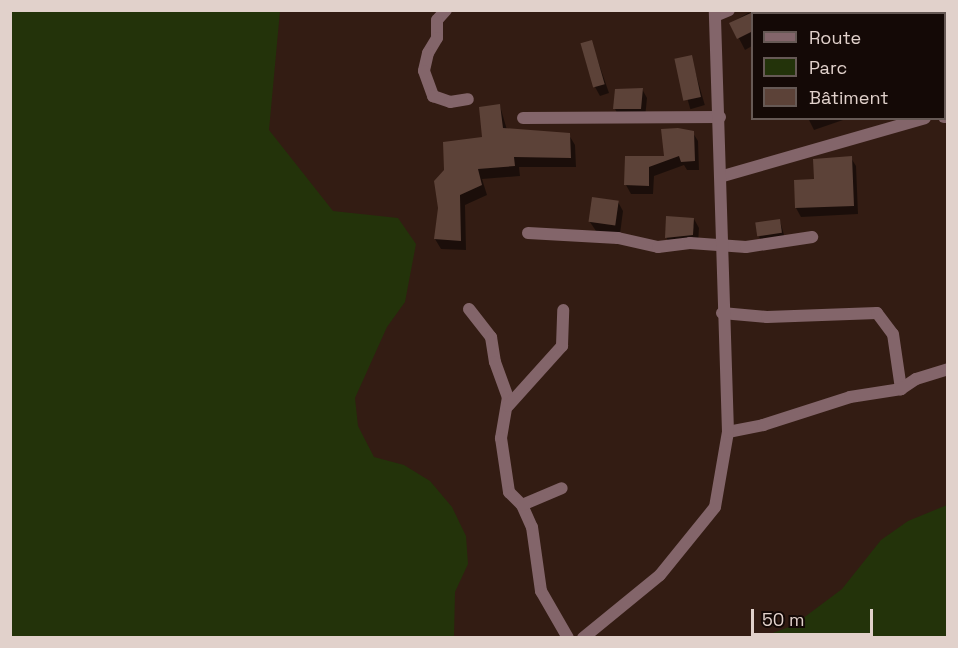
<!DOCTYPE html>
<html>
<head>
<meta charset="utf-8">
<style>
  body { margin:0 }
  #map { position:relative; width:958px; height:648px; overflow:hidden; background:#331c13; font-family:"Space Grotesk",sans-serif }
  div>[style] { position:absolute }
  .green>* { inset:0; background:#23330a }
  .shadow>* { inset:0; background:#0007; transform-origin:0 0 }
  .building>* { inset:0; background:#5c4238; transform-origin:0 0 }
  .minor>* { height:12px; margin:-6px; padding:0 6px; transform-origin:6px; border-radius:6px; background:#83656a }
  span { translate:-50% -50%; white-space:nowrap; text-align:center; line-height:1.15; -webkit-text-stroke:4.5px #140906; paint-order:stroke }
  .frame { position:absolute; inset:0; border:12px solid #e1d1cb; pointer-events:none }
  .legend { position:absolute; left:751px; top:12px; width:195px; height:108px; box-sizing:border-box; background:#140906; border:2px solid #665955; margin:0; padding:8px 10px; list-style:none; font-size:18px; color:#e1d1cb }
  .legend li { display:flex; align-items:center; gap:12px; height:30px }
  .legend b { width:30px; border:2px solid #665955 }
  .scale { position:absolute; left:751px; top:609px; width:122px; height:27px; box-sizing:border-box; border:3px solid #e1d1cb; border-top:0; padding-left:8px; font-size:18px; line-height:21px; white-space:nowrap; color:#e1d1cb; -webkit-text-stroke:4px #140906; paint-order:stroke }
</style>
</head>
<body>
<div id="map">
  <div class="green">
    <i style="clip-path:polygon(10px 11px,280px 11px,269px 130px,333px 211px,398px 218px,416px 244px,405px 302px,387px 327px,355px 398px,358px 426px,374px 457px,404px 465px,430px 481px,452px 507px,466px 536px,468px 564px,455px 592px,454px 637px,11px 637px)"></i>
    <i style="clip-path:polygon(947px 505px,947px 637px,762px 637px,794px 625px,842px 589px,881px 540px,908px 521px)"></i>
  </div>
  <div class="shadow">
    <i style="clip-path:polygon(781px 10px,782px 14px,752px 14px,752px 46px,745px 50px,731px 23px,748px 13px)"></i>
    <i style="left:828px;top:10px;width:27px;height:4px"></i>
    <i style="clip-path:polygon(910px 10px,948px 10px,948px 25px,944px 26px,944px 14px)"></i>
    <i style="clip-path:polygon(591px 41px,609px 93px,600px 96px,595px 87px)"></i>
    <i style="left:691px;top:57px;width:50px;height:15px;rotate:74deg"></i>
    <i style="clip-path:polygon(642px 89px,647px 98px,645px 118px,620px 118px,615px 109px)"></i>
    <i style="clip-path:polygon(500px 106px,507px 130px,569px 135px,575px 145px,576px 167px,519px 167px,520px 176px,482px 179px,487px 195px,465px 205px,466px 250px,441px 249px,435px 239px)"></i>
    <i style="clip-path:polygon(808px 118px,842px 118px,843px 120px,814px 130px)"></i>
    <i style="clip-path:polygon(693px 133px,698px 141px,699px 170px,687px 170px,684px 165px,654px 176px,653px 194px,631px 194px,626px 185px,626px 157px,666px 158px)"></i>
    <i style="clip-path:polygon(851px 158px,856px 166px,858px 214px,801px 217px,796px 208px,816px 181px)"></i>
    <i style="clip-path:polygon(618px 202px,623px 211px,620px 234px,596px 231px,590px 222px)"></i>
    <i style="clip-path:polygon(694px 219px,699px 228px,698px 244px,671px 246px,666px 237px)"></i>
    <i style="clip-path:polygon(780px 221px,786px 242px,764px 245px,759px 237px)"></i>
  </div>
  <div class="building">
    <i style="clip-path:polygon(753px 12px,753px 31px,737px 39px,729px 23px)"></i>
    <i style="left:592px;top:40px;width:46px;height:12px;rotate:74deg"></i>
    <i style="left:692px;top:55px;width:43px;height:18px;rotate:78deg"></i>
    <i style="clip-path:polygon(643px 88px,641px 109px,613px 109px,615px 89px)"></i>
    <i style="clip-path:polygon(500px 104px,503px 128px,570px 133px,571px 158px,514px 157px,515px 166px,478px 169px,482px 185px,460px 195px,461px 241px,434px 239px,438px 208px,434px 181px,444px 170px,443px 142px,482px 137px,479px 107px)"></i>
    <i style="clip-path:polygon(678px 128px,694px 131px,695px 161px,681px 162px,679px 156px,649px 167px,649px 186px,624px 185px,625px 156px,664px 156px,661px 129px)"></i>
    <i style="clip-path:polygon(852px 156px,854px 206px,795px 208px,794px 180px,814px 179px,813px 159px)"></i>
    <i style="left:592px;top:197px;width:27px;height:25px;rotate:8deg"></i>
    <i style="clip-path:polygon(666px 216px,694px 218px,693px 235px,665px 238px)"></i>
    <i style="left:780px;top:219px;width:14px;height:25px;rotate:82deg"></i>
  </div>
  <div class="minor">
    <i style="left:446px;top:10px;width:13px;rotate:132deg"></i>
    <i style="left:437px;top:20px;width:18px;rotate:90deg"></i>
    <i style="left:437px;top:38px;width:17px;rotate:121deg"></i>
    <i style="left:428px;top:53px;width:18px;rotate:103deg"></i>
    <i style="left:424px;top:71px;width:27px;rotate:70deg"></i>
    <i style="left:433px;top:96px;width:18px;rotate:19deg"></i>
    <i style="left:450px;top:102px;width:18px;rotate:-9deg"></i>
    <i style="left:715px;top:16px;width:15px;rotate:-23deg"></i>
    <i style="left:944px;top:117px;width:4px"></i>
    <i style="left:523px;top:118px;width:197px;rotate:-0.3deg"></i>
    <i style="left:723px;top:176px;width:210px;rotate:-16deg"></i>
    <i style="left:528px;top:233px;width:90px;rotate:3.2deg"></i>
    <i style="left:618px;top:238px;width:41px;rotate:12.7deg"></i>
    <i style="left:658px;top:247px;width:32px;rotate:-7deg"></i>
    <i style="left:690px;top:243px;width:56px;rotate:4.1deg"></i>
    <i style="left:746px;top:247px;width:67px;rotate:-8.6deg"></i>
    <i style="left:469px;top:309px;width:36px;rotate:52deg"></i>
    <i style="left:491px;top:337px;width:25px;rotate:81deg"></i>
    <i style="left:495px;top:362px;width:37px;rotate:70deg"></i>
    <i style="left:508px;top:397px;width:42px;rotate:99.7deg"></i>
    <i style="left:501px;top:438px;width:55px;rotate:81.6deg"></i>
    <i style="left:509px;top:492px;width:18px;rotate:45deg"></i>
    <i style="left:522px;top:505px;width:24px;rotate:66deg"></i>
    <i style="left:532px;top:527px;width:65px;rotate:82deg"></i>
    <i style="left:541px;top:591px;width:54px;rotate:60.1deg"></i>
    <i style="left:722px;top:313px;width:45px;rotate:5.1deg"></i>
    <i style="left:767px;top:317px;width:110px;rotate:-2.1deg"></i>
    <i style="left:877px;top:313px;width:26px;rotate:53deg"></i>
    <i style="left:893px;top:334px;width:56px;rotate:81.7deg"></i>
    <i style="left:508px;top:406px;width:81px;rotate:-48deg"></i>
    <i style="left:562px;top:346px;width:36px;rotate:-88deg"></i>
    <i style="left:728px;top:432px;width:36px;rotate:-11deg"></i>
    <i style="left:763px;top:425px;width:91px;rotate:-17.8deg"></i>
    <i style="left:850px;top:397px;width:52px;rotate:-8.9deg"></i>
    <i style="left:901px;top:389px;width:18px;rotate:-34deg"></i>
    <i style="left:916px;top:379px;width:34px;rotate:-17deg"></i>
    <i style="left:522px;top:505px;width:43px;rotate:-23deg"></i>
    <i style="left:583px;top:638px;width:99px;rotate:-39.3deg"></i>
    <i style="left:660px;top:575px;width:87px;rotate:-51deg"></i>
    <i style="left:715px;top:507px;width:76px;rotate:-80.2deg"></i>
    <i style="left:728px;top:432px;width:422px;rotate:-91.8deg"></i>
  </div>
  <div class="frame"></div>
  <ul class="legend">
  <li><b style="height:8px;background:#83656a"></b>Route</li>
  <li><b style="height:16px;background:#23330a"></b>Parc</li>
  <li><b style="height:16px;background:#5c4238"></b>Bâtiment</li>
  </ul>
  <div class="scale">50 m</div>
</div>
</body>
</html>
